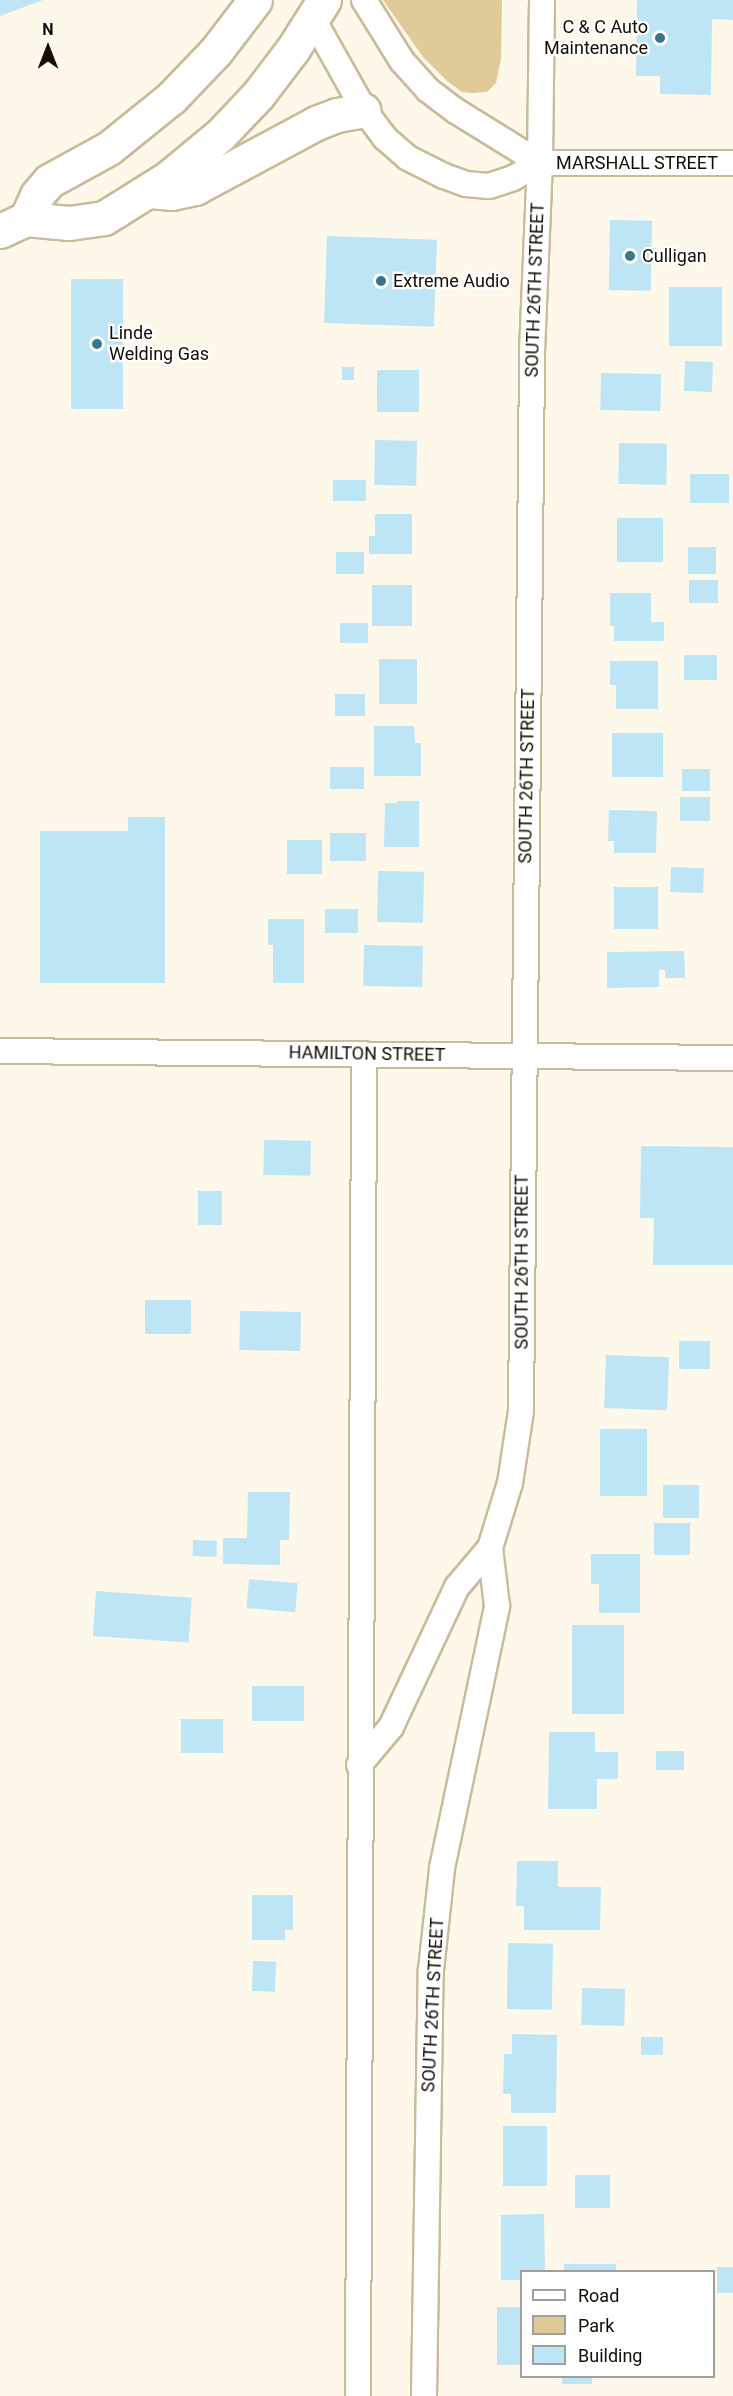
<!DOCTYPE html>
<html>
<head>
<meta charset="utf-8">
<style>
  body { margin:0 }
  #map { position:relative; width:733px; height:2396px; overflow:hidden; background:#fef8ea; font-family:Roboto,sans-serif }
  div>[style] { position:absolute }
  .green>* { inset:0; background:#e0ca97 }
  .building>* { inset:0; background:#bde5f6; transform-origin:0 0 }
  .roads { filter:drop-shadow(2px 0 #c9bb9a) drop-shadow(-2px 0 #c9bb9a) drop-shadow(0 2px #c9bb9a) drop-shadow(0 -2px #c9bb9a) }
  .street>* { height:24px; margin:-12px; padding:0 12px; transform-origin:12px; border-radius:12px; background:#fff }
  .primary>* { height:33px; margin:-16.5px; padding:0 16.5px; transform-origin:16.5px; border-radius:16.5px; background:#fff }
  .dots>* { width:16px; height:16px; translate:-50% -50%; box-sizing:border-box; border:3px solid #fff; border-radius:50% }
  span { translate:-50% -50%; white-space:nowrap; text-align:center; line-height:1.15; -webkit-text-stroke:4.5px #fff; paint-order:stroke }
  .poi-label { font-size:18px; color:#130e04 }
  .right { translate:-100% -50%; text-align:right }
  .left { translate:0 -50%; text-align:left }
  .street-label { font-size:18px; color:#130e04 }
  .legend { position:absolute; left:520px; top:2270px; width:195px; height:108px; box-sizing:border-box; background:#fff; border:2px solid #a19f9b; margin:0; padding:8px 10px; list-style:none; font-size:18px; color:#130e04 }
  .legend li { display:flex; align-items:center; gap:12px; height:30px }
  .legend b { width:30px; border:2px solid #a19f9b }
  .north { position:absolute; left:18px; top:18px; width:60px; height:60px; -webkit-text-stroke:4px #fff; paint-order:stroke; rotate:0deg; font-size:16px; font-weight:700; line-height:24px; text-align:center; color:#130e04 }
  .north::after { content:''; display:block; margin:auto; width:21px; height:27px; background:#130e04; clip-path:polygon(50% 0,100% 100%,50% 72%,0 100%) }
</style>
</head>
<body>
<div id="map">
  <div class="green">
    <i style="clip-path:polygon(383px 0,502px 0,501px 59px,496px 83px,487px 92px,471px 93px,462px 92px,447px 81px,423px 57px)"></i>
  </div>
  <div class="building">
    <i style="clip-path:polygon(0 0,43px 0,0 16px)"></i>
    <i style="clip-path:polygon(637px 0,733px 0,733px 20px,712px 19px,711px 95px,660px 94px,660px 76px,636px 76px)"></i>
    <i style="left:610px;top:220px;width:42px;height:70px;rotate:1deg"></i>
    <i style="left:327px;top:236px;width:110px;height:87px;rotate:2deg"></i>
    <i style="left:71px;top:279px;width:52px;height:130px"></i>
    <i style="left:669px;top:287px;width:53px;height:59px"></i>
    <i style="left:685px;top:361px;width:28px;height:30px;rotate:2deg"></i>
    <i style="left:342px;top:367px;width:12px;height:13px"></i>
    <i style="left:377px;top:370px;width:42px;height:42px"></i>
    <i style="left:601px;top:373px;width:60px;height:37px;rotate:1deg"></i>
    <i style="left:375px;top:440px;width:42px;height:45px;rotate:1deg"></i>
    <i style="left:619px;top:443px;width:48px;height:41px;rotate:1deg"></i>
    <i style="left:690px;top:474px;width:39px;height:29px"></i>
    <i style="left:333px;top:480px;width:33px;height:21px"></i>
    <i style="clip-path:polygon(375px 514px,412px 514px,412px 554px,369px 554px,369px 536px,375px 536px)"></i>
    <i style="left:617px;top:518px;width:46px;height:44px"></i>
    <i style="left:688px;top:547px;width:28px;height:27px"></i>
    <i style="left:364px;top:552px;width:22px;height:28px;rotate:90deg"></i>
    <i style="left:689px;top:580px;width:29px;height:23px"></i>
    <i style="left:372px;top:585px;width:40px;height:41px"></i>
    <i style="clip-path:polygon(610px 593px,651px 593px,651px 622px,664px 622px,664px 641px,614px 641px,614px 626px,610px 626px)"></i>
    <i style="left:340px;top:623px;width:28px;height:20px"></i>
    <i style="left:684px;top:655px;width:33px;height:25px"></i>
    <i style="left:379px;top:659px;width:38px;height:45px"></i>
    <i style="clip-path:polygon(610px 661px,658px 661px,658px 709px,616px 709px,616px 685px,610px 685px)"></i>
    <i style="left:335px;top:694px;width:30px;height:22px"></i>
    <i style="clip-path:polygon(374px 726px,414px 726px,415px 743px,421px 743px,421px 776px,374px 776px)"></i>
    <i style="left:663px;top:733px;width:44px;height:51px;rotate:90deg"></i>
    <i style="left:330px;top:767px;width:34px;height:22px"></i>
    <i style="left:710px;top:769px;width:22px;height:28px;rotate:90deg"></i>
    <i style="left:680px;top:797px;width:30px;height:24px"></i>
    <i style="clip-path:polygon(397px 801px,419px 801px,419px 847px,384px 847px,385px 803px,397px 803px)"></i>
    <i style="clip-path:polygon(609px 810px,657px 811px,656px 853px,614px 853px,614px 841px,608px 841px)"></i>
    <i style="clip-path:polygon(128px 817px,165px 817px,165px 983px,40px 983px,40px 831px,128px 831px)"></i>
    <i style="left:366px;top:833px;width:28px;height:36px;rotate:90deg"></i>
    <i style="left:287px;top:840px;width:35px;height:34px"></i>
    <i style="left:671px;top:867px;width:33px;height:25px;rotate:2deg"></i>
    <i style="left:378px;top:871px;width:46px;height:51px;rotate:1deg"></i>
    <i style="left:614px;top:887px;width:44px;height:42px"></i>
    <i style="left:325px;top:909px;width:33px;height:24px"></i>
    <i style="clip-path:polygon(268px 919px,304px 919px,304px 983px,273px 983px,273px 945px,268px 945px)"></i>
    <i style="left:364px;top:945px;width:59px;height:41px;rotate:1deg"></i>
    <i style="clip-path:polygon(684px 951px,685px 978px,665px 978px,665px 970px,659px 970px,659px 987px,607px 988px,607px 952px)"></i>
    <i style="left:264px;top:1140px;width:47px;height:35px;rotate:1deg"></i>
    <i style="clip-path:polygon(641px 1146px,733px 1147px,733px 1265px,653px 1265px,654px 1218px,640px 1218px)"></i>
    <i style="left:198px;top:1191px;width:24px;height:34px"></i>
    <i style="left:145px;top:1300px;width:46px;height:34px"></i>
    <i style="left:240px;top:1311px;width:61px;height:39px;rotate:1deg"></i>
    <i style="left:679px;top:1341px;width:31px;height:28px"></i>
    <i style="left:606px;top:1355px;width:63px;height:53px;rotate:2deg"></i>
    <i style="left:600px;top:1429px;width:47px;height:67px"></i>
    <i style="left:663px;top:1485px;width:36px;height:33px"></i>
    <i style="clip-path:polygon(248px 1492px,290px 1492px,289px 1540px,280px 1540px,280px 1565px,223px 1564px,223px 1538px,247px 1538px)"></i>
    <i style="left:654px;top:1523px;width:36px;height:32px"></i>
    <i style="left:193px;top:1540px;width:24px;height:16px;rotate:2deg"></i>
    <i style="clip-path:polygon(591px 1554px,640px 1554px,640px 1613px,599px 1613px,599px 1584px,591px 1584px)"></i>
    <i style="left:249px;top:1579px;width:49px;height:29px;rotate:5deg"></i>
    <i style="left:96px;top:1591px;width:96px;height:45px;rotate:4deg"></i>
    <i style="left:572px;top:1625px;width:52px;height:89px"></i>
    <i style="left:252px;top:1686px;width:52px;height:35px"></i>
    <i style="left:181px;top:1719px;width:42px;height:34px"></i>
    <i style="clip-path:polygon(549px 1732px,595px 1732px,595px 1752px,618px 1752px,618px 1779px,597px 1779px,597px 1809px,548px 1809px)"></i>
    <i style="left:656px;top:1751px;width:28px;height:19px"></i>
    <i style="clip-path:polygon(517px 1861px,558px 1861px,558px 1887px,601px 1887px,600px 1930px,524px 1930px,524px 1906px,516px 1906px)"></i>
    <i style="clip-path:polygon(252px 1895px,293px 1895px,293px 1930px,285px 1930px,285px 1940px,252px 1940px)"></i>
    <i style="left:508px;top:1943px;width:45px;height:66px;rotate:1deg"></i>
    <i style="left:253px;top:1961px;width:23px;height:30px;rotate:2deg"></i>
    <i style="left:582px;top:1988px;width:43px;height:37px;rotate:1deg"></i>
    <i style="clip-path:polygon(512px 2034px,557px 2035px,556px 2113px,511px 2113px,511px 2094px,503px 2094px,504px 2054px,512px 2054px)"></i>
    <i style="left:641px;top:2037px;width:22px;height:18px"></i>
    <i style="left:503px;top:2126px;width:44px;height:60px"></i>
    <i style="left:575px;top:2175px;width:35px;height:33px"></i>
    <i style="clip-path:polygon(544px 2214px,545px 2272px,522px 2272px,522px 2280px,501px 2280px,501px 2215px)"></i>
    <i style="left:564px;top:2264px;width:52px;height:8px"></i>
    <i style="left:717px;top:2267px;width:16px;height:26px"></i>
    <i style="left:497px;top:2307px;width:25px;height:58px"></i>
    <i style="left:562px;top:2376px;width:30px;height:8px"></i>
  </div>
  <div class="roads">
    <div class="street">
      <i style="left:364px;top:0;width:72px;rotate:58.1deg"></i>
      <i style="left:402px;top:61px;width:39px;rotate:48deg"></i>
      <i style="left:428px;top:90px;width:35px;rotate:37deg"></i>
      <i style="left:456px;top:111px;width:99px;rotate:31.8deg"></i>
      <i style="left:313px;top:19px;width:104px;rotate:60.7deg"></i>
      <i style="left:364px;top:110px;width:35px;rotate:53deg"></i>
      <i style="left:385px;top:138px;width:30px;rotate:41deg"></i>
      <i style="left:408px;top:158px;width:40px;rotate:26.6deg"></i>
      <i style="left:444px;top:176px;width:23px;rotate:20deg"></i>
      <i style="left:466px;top:184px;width:23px;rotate:5deg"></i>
      <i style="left:489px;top:186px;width:25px;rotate:-18deg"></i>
      <i style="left:513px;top:178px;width:31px;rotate:-29deg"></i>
      <i style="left:540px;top:163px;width:193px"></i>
      <i style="left:0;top:1051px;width:733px;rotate:0.55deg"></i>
      <i style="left:359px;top:1765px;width:50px;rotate:-49.9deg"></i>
      <i style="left:391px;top:1727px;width:155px;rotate:-64.8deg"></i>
      <i style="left:457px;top:1587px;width:51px;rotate:-49.8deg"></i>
      <i style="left:358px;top:2396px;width:1342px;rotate:-89.74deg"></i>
      <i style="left:424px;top:2396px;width:426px;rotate:-89.1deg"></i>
      <i style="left:431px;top:1970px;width:103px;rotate:-83.8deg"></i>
      <i style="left:442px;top:1868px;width:268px;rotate:-78.1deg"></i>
      <i style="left:497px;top:1606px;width:58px;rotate:-96.9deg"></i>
      <i style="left:490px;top:1548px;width:68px;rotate:-72.9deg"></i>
      <i style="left:510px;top:1483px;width:73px;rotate:-81.3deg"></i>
      <i style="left:521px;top:1411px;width:1059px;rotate:-89.4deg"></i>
      <i style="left:532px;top:352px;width:189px;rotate:-87.6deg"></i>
      <i style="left:540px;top:163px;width:163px;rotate:-89.3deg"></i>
    </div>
    <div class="primary">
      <i style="left:149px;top:191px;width:22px;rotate:5deg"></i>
      <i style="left:171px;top:193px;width:25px;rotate:-12deg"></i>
      <i style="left:195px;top:188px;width:137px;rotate:-28.2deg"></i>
      <i style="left:316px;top:123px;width:22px;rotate:-21deg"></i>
      <i style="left:337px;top:115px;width:27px;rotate:-10deg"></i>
      <i style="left:26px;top:219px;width:26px;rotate:-65deg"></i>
      <i style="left:37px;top:195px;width:18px;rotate:-49deg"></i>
      <i style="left:49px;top:181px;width:68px;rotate:-28.8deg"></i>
      <i style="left:109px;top:148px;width:80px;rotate:-38.9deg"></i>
      <i style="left:171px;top:98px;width:65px;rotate:-46.2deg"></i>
      <i style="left:216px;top:51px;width:64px;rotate:-52.6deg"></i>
      <i style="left:0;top:231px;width:29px;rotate:-25deg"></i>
      <i style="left:26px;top:219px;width:43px;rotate:5.3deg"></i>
      <i style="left:69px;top:223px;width:35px;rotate:-8deg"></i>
      <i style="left:104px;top:218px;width:75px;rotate:-32deg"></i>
      <i style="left:168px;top:178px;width:67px;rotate:-39.6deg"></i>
      <i style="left:220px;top:135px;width:55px;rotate:-46.5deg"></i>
      <i style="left:258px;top:95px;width:58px;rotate:-52.7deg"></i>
      <i style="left:293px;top:49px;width:58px;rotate:-57.7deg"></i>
    </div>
  </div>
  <div class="dots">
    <i style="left:660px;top:38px;background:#39768d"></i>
    <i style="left:630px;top:256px;background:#39768d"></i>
    <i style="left:381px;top:281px;background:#39768d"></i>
    <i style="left:97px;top:344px;background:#39768d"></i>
  </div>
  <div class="poi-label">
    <span class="right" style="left:648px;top:38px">C &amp; C Auto<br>Maintenance</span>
    <span class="left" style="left:642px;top:256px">Culligan</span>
    <span class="left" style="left:393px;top:281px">Extreme Audio</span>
    <span class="left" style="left:109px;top:344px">Linde<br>Welding Gas</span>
  </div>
  <div class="street-label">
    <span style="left:637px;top:163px">MARSHALL STREET</span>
    <span style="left:535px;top:290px;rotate:-88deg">SOUTH 26TH STREET</span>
    <span style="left:527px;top:776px;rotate:-89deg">SOUTH 26TH STREET</span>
    <span style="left:367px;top:1054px;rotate:1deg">HAMILTON STREET</span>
    <span style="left:522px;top:1262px;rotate:-90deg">SOUTH 26TH STREET</span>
    <span style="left:433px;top:2005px;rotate:-87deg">SOUTH 26TH STREET</span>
  </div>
  <ul class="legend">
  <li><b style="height:8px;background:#fff"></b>Road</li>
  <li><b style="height:16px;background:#e0ca97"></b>Park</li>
  <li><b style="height:16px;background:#bde5f6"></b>Building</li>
  </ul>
  <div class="north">N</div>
</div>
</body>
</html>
